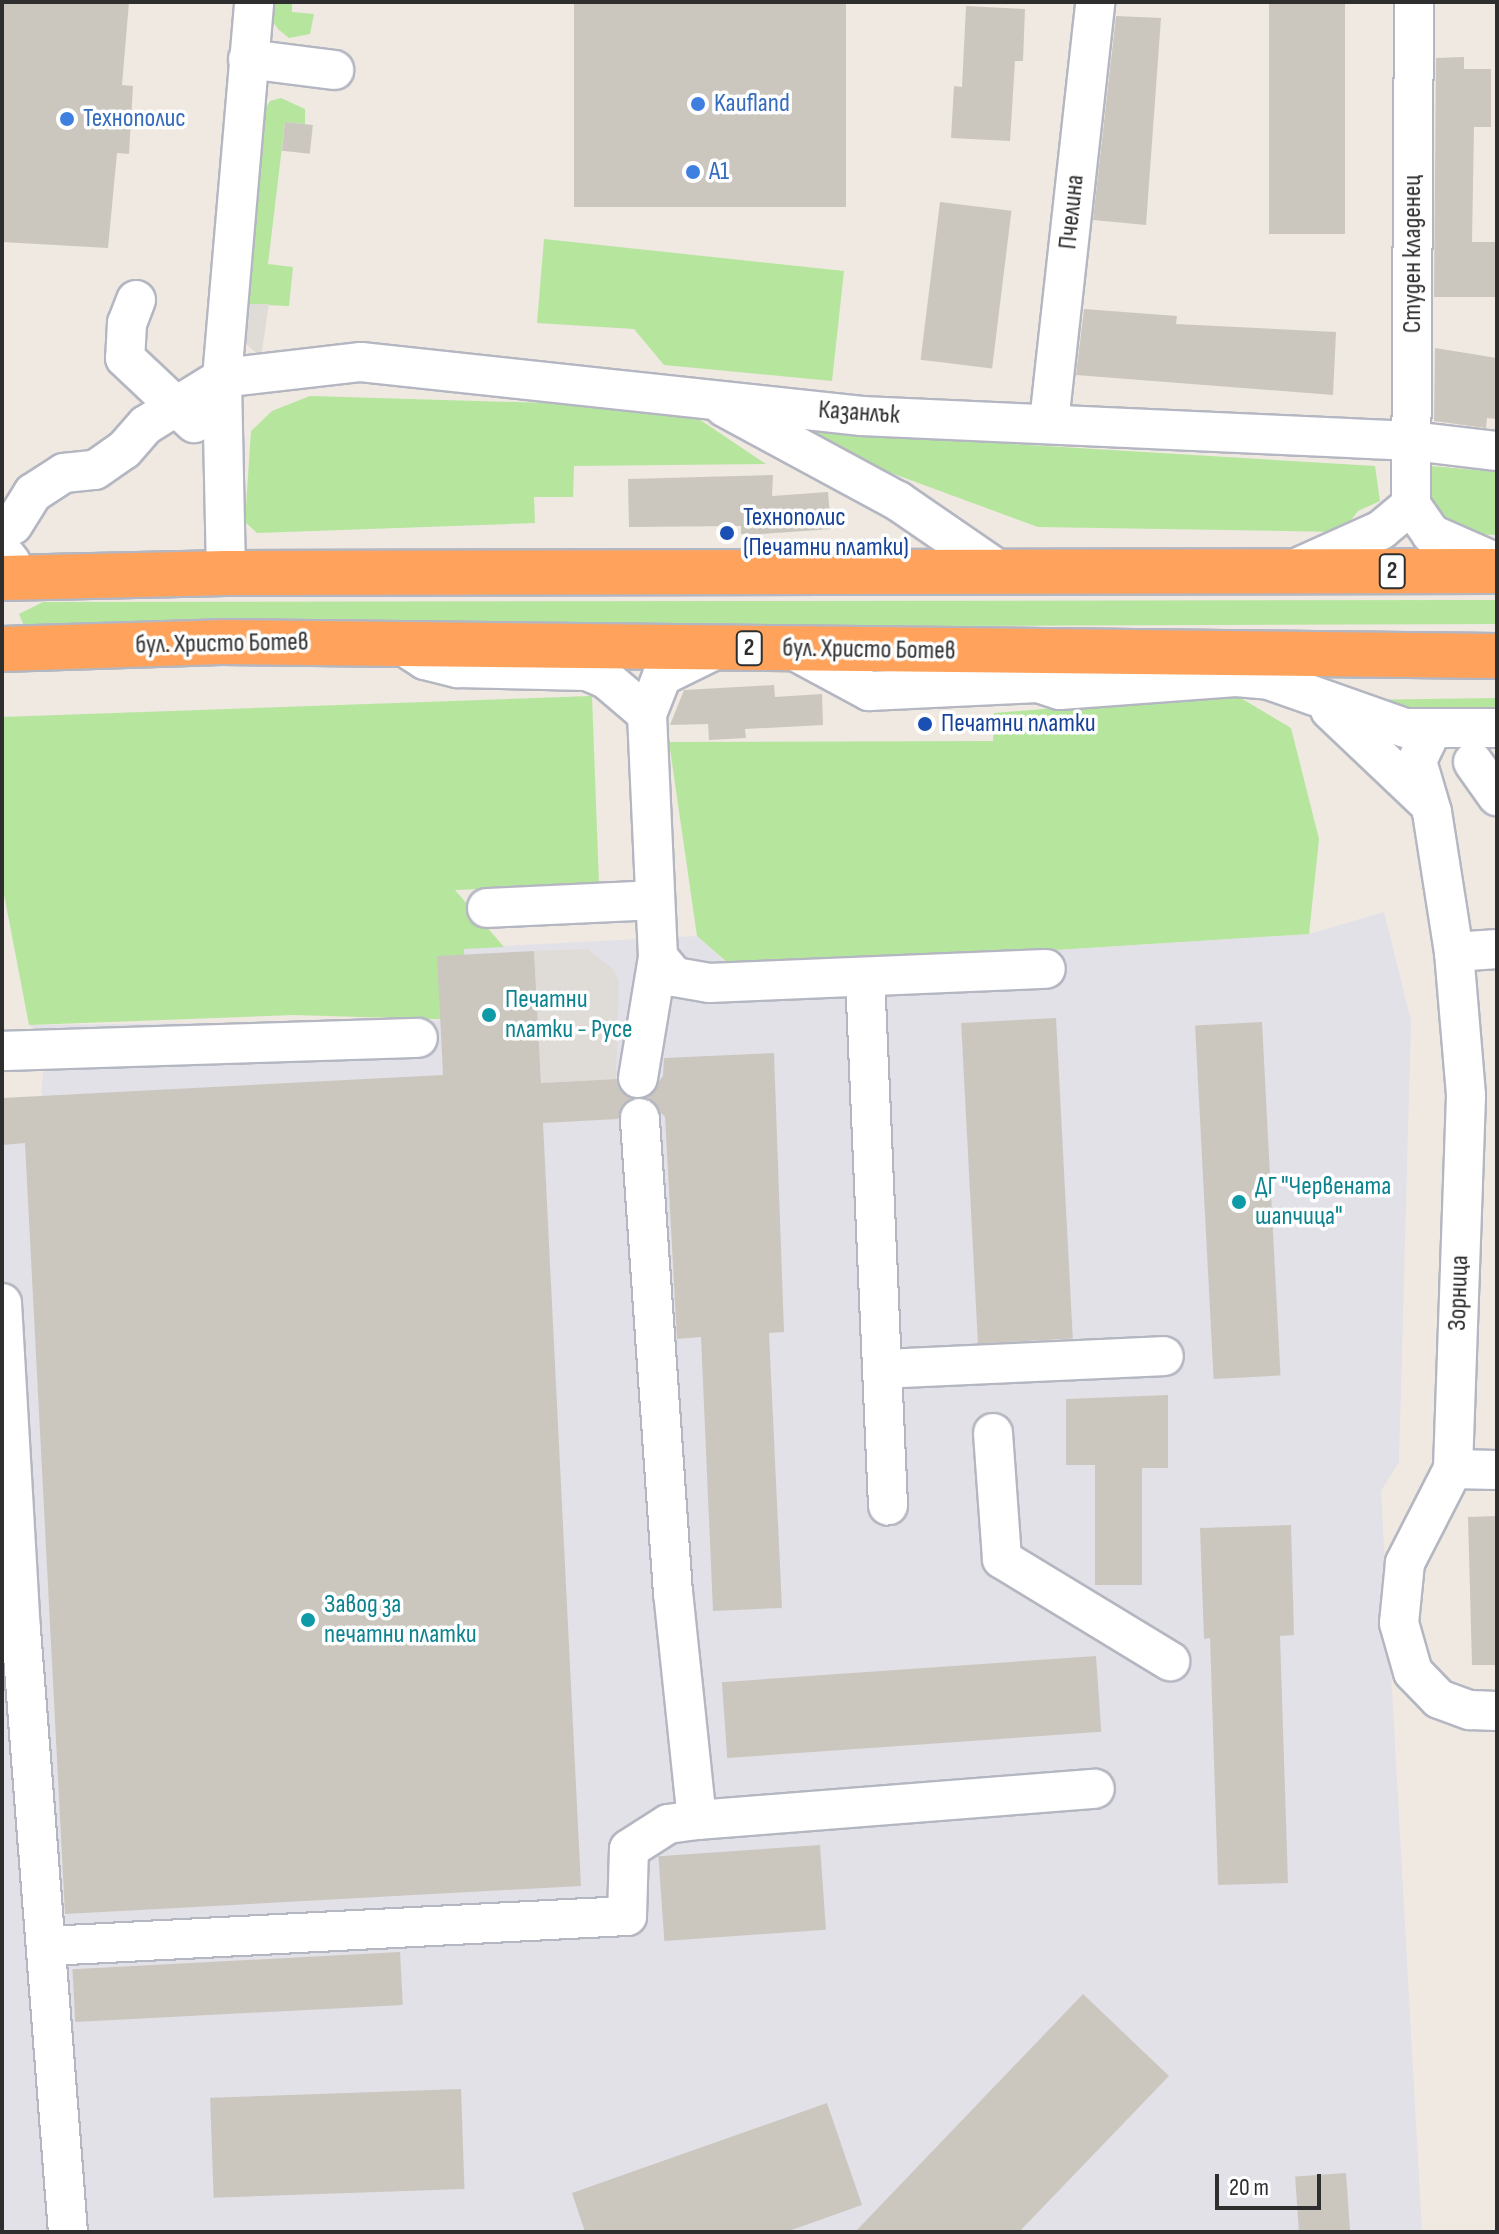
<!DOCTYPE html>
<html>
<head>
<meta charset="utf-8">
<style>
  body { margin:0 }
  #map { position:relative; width:1499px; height:2234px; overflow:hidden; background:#efe9e1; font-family:"Sofia Sans Condensed",sans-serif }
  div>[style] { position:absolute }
  .industrial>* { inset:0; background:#e3e1e8 }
  .green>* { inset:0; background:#b6e59e }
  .plaza>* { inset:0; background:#dfdcd8 }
  .building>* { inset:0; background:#cbc7bf; transform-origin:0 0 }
  .roads { filter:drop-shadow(2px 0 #b4b7c1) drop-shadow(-2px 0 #b4b7c1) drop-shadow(0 2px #b4b7c1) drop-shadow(0 -2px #b4b7c1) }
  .minor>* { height:38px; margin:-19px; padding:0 19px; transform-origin:19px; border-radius:19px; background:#fff }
  .highway>* { height:44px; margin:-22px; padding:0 22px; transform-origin:22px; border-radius:22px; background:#ffa35c }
  .dots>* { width:22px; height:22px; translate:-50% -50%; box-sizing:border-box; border:4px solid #fff; border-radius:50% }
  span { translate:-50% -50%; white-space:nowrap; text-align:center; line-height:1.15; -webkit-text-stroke:7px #fff; paint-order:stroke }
  .shield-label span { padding:2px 6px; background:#fff; border:2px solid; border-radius:6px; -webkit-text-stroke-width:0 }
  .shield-label { font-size:24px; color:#2e2e2e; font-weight:700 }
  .shop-label { font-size:26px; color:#366cbe }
  .left { translate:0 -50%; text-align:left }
  .street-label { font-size:26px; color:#2e2e2e }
  .transit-label { font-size:26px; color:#164399 }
  .culture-label { font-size:26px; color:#0d838f }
  .frame { position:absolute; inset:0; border:4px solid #2e2e2e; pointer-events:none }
  .scale { position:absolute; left:1215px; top:2174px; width:106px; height:36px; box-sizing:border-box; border:4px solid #2e2e2e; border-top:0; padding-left:10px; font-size:24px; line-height:28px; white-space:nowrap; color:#2e2e2e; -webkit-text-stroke:6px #fff; paint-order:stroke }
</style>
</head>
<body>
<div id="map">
  <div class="industrial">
    <i style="clip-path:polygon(1384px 912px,1411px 1021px,1399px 1462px,1381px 1491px,1422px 2232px,2px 2232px,2px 1109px,41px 1107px,45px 1035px,29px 1025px,465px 1020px,464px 948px,697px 936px,735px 970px,1309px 934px)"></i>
  </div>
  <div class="green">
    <i style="clip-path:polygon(274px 2px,292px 2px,292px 12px,314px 14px,310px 34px,289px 38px,278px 29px,272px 20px)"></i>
    <i style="clip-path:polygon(281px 98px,305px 109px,305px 124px,285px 122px,268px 264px,293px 267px,289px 306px,244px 304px,262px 115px,270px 101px)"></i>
    <i style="clip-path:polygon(544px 239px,844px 271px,832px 381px,664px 365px,634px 329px,537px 323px)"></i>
    <i style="clip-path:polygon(310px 396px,681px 407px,766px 464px,574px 466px,573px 497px,534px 497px,535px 523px,257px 533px,245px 522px,251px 431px,272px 411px)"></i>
    <i style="clip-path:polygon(815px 432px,1375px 466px,1380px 501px,1358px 511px,1342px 532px,1038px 527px,815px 445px)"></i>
    <i style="clip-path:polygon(1420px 465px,1497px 472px,1497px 535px,1455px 533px,1437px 525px)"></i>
    <i style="clip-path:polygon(1497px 600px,1497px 624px,40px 629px,25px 628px,19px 614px,43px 602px)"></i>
    <i style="clip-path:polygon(1234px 694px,1291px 728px,1319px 839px,1309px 934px,768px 968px,728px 963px,697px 936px,669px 742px,993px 741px,994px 713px)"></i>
    <i style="clip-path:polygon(592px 696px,599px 884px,455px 890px,504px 947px,464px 949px,466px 1020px,293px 1015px,29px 1025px,2px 884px,2px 717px)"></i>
    <i style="clip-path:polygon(1497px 698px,1497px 717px,1401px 719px,1355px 700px)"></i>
  </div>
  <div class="plaza">
    <i style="clip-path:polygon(244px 304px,269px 304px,261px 357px,239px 338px)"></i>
    <i style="clip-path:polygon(588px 949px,613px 969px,619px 982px,616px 1079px,541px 1083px,534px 951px)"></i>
  </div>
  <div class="building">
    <i style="clip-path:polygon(2px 2px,129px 2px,122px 85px,133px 86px,129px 154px,117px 153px,108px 248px,2px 242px)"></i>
    <i style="left:574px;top:2px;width:272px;height:205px"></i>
    <i style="left:1269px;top:2px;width:76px;height:232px"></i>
    <i style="clip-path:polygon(966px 6px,1025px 9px,1023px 61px,1015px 61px,1010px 141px,951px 138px,954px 86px,962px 87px)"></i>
    <i style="clip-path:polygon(1116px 16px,1161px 18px,1146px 225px,1093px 220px)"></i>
    <i style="clip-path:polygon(1464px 57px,1464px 69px,1491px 69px,1491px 127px,1474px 127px,1472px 242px,1497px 242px,1497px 297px,1434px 297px,1436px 58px)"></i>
    <i style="left:285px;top:122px;width:28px;height:29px;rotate:6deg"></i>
    <i style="left:940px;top:202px;width:72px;height:159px;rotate:7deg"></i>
    <i style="clip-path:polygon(1084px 309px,1177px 316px,1176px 324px,1336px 332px,1333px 395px,1076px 375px)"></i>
    <i style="clip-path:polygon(1435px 348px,1497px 358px,1497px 419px,1487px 418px,1486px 428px,1434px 421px)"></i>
    <i style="clip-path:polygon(773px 475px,772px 496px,828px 492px,831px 529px,762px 534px,741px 534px,741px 526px,629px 527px,628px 479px)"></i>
    <i style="clip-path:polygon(774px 685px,775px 697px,822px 694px,823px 725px,745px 729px,746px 738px,709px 740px,708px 724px,670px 725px,684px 690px)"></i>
    <i style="clip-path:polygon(534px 951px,541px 1083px,617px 1079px,631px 1098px,618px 1119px,543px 1123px,581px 1886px,65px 1914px,25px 1143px,2px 1145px,2px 1098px,443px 1075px,437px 956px)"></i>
    <i style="left:1056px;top:1018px;width:321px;height:95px;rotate:87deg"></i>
    <i style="left:1262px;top:1022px;width:354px;height:67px;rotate:87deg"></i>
    <i style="clip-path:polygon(774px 1053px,784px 1332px,769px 1333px,782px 1608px,713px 1611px,701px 1337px,677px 1339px,665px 1117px,647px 1098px,663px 1076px,664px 1058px)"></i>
    <i style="clip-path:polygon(1168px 1395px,1168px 1468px,1142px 1468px,1142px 1585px,1095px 1585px,1095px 1465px,1066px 1465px,1066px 1399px)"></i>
    <i style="clip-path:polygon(1497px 1516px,1497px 1665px,1472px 1665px,1468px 1517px)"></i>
    <i style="clip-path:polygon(1291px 1525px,1294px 1635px,1280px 1636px,1288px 1883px,1218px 1885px,1210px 1638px,1204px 1639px,1200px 1528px)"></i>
    <i style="left:1096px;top:1656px;width:76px;height:375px;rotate:86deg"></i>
    <i style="left:820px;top:1845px;width:85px;height:162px;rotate:86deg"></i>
    <i style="left:400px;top:1952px;width:53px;height:328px;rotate:87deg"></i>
    <i style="clip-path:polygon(1083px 1994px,1169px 2076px,1019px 2232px,855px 2232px)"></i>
    <i style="left:461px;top:2089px;width:100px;height:251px;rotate:88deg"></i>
    <i style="clip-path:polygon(827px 2103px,862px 2205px,786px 2232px,585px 2232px,572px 2193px)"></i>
    <i style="left:1346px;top:2173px;width:59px;height:51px;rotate:86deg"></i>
  </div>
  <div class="roads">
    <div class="minor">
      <i style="left:248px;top:59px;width:87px;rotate:7.3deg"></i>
      <i style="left:136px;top:300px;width:25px;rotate:111deg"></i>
      <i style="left:127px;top:323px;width:35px;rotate:93deg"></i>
      <i style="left:125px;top:358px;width:95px;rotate:43.3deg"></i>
      <i style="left:724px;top:407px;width:198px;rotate:28.4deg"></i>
      <i style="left:898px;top:501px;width:124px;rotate:34.5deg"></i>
      <i style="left:1049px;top:422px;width:423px;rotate:-83.7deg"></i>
      <i style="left:1411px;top:505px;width:503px;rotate:-89.66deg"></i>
      <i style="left:1411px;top:505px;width:35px;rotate:55deg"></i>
      <i style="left:1431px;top:534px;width:72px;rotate:23.7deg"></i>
      <i style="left:13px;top:525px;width:38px;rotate:-58deg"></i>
      <i style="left:33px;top:493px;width:37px;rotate:-33deg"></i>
      <i style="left:64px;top:473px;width:31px;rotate:-6deg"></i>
      <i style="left:95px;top:470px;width:35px;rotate:-35deg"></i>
      <i style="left:124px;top:450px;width:33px;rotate:-49deg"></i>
      <i style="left:146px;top:425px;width:89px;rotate:-31.7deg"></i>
      <i style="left:222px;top:378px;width:140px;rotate:-6.6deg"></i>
      <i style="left:361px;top:362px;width:504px;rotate:6.15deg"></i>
      <i style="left:862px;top:416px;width:551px;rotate:2.6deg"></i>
      <i style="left:1412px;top:441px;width:86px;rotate:6.7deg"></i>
      <i style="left:2px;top:551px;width:14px;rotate:51deg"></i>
      <i style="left:1292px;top:570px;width:98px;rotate:-24.2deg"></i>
      <i style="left:1381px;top:530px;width:39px;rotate:-40deg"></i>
      <i style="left:226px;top:573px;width:195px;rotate:-91.2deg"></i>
      <i style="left:222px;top:378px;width:377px;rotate:-85.1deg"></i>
      <i style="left:405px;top:647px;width:24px;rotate:33deg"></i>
      <i style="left:425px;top:660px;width:34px;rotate:14deg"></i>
      <i style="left:458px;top:668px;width:129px;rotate:1.3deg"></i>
      <i style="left:587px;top:671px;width:21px;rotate:23deg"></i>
      <i style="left:606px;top:679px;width:54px;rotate:40.5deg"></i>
      <i style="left:791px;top:649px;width:89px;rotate:28.3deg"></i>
      <i style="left:869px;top:691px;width:169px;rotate:-2.7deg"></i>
      <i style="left:1038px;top:683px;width:23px;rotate:18deg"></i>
      <i style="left:1060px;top:690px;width:176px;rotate:-4.2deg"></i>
      <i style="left:1236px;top:677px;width:33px;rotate:5deg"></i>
      <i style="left:1269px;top:680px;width:144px;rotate:19.4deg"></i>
      <i style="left:1405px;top:728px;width:92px"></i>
      <i style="left:1330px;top:710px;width:134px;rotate:43.5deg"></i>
      <i style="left:1433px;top:728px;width:37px;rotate:116deg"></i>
      <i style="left:1417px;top:761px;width:53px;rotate:73.6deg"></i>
      <i style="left:1432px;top:812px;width:142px;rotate:81.1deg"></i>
      <i style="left:1454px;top:952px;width:144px;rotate:85.2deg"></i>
      <i style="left:1466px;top:1096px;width:373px;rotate:92deg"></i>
      <i style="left:1453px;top:1469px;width:106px;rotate:117.1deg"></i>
      <i style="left:1405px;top:1563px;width:60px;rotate:95.7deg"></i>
      <i style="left:1399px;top:1623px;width:51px;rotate:74.1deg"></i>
      <i style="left:1413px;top:1672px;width:37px;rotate:46deg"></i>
      <i style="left:1439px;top:1699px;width:33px;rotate:20deg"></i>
      <i style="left:1470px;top:1710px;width:27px;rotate:2deg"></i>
      <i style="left:1473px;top:762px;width:42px;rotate:54.8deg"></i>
      <i style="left:487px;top:908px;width:167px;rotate:-2.7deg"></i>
      <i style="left:1454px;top:952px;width:43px;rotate:-4deg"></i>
      <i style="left:658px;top:957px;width:26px;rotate:50deg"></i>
      <i style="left:675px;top:977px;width:35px;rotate:10deg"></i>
      <i style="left:709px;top:983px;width:337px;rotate:-2.4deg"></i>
      <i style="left:865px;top:977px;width:529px;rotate:87.51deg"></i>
      <i style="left:2px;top:1051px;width:416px;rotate:-1.8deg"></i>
      <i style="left:638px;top:1078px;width:123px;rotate:-80.6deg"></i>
      <i style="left:658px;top:957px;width:243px;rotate:-92.6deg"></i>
      <i style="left:647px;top:714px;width:41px;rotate:-68.5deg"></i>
      <i style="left:662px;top:676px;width:64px;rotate:-26.2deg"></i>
      <i style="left:2px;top:1303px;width:328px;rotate:86.7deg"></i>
      <i style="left:21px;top:1630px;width:604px;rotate:85.54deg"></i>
      <i style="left:882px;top:1369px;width:282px;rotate:-2.6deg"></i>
      <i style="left:993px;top:1433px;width:126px;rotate:85.9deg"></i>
      <i style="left:1002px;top:1559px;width:197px;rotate:31.3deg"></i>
      <i style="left:1453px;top:1469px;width:44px;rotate:1.3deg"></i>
      <i style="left:697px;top:1820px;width:399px;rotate:-4.5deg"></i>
      <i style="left:48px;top:1946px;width:580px;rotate:-2.97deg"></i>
      <i style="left:627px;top:1916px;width:67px;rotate:-88.3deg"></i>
      <i style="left:629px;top:1849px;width:46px;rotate:-32.7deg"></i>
      <i style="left:668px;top:1824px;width:29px;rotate:-8deg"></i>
      <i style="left:697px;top:1820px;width:228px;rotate:-96deg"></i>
      <i style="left:673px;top:1593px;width:476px;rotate:-94deg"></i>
    </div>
    <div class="highway">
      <i style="left:2px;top:578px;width:224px;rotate:-1.3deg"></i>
      <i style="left:226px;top:573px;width:1271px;rotate:-0.09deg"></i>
      <i style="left:2px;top:649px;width:219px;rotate:-1.8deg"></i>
      <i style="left:221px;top:642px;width:1276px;rotate:0.63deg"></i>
    </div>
  </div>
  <div class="dots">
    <i style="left:698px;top:104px;background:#3f7fe0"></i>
    <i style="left:67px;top:119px;background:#3f7fe0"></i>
    <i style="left:693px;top:172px;background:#3f7fe0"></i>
    <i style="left:727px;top:533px;background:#1a4fb4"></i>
    <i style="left:925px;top:724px;background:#1a4fb4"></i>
    <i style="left:489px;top:1015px;background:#0f9aa8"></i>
    <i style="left:1239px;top:1202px;background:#0f9aa8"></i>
    <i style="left:308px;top:1620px;background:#0f9aa8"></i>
  </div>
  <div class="shield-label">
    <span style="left:1392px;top:571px">2</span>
    <span style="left:749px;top:648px">2</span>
  </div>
  <div class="shop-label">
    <span class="left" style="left:714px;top:104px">Kaufland</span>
    <span class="left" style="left:83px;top:119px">Технополис</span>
    <span class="left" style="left:709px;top:172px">A1</span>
  </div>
  <div class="street-label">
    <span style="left:1072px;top:212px;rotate:-84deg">Пчелина</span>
    <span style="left:1413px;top:254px;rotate:-90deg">Студен кладенец</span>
    <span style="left:859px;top:413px;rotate:4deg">Казанлък</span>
    <span style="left:222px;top:644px;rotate:-1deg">бул. Христо Ботев</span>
    <span style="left:869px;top:650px;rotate:1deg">бул. Христо Ботев</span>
    <span style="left:1459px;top:1293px;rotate:-88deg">Зорница</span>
  </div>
  <div class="transit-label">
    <span class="left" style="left:743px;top:533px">Технополис<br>(Печатни платки)</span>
    <span class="left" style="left:941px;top:724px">Печатни платки</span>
  </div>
  <div class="culture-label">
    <span class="left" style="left:505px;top:1015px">Печатни<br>платки - Русе</span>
    <span class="left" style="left:1255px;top:1202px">ДГ "Червената<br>шапчица"</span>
    <span class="left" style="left:324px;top:1620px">Завод за<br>печатни платки</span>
  </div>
  <div class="frame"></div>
  <div class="scale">20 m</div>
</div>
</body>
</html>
